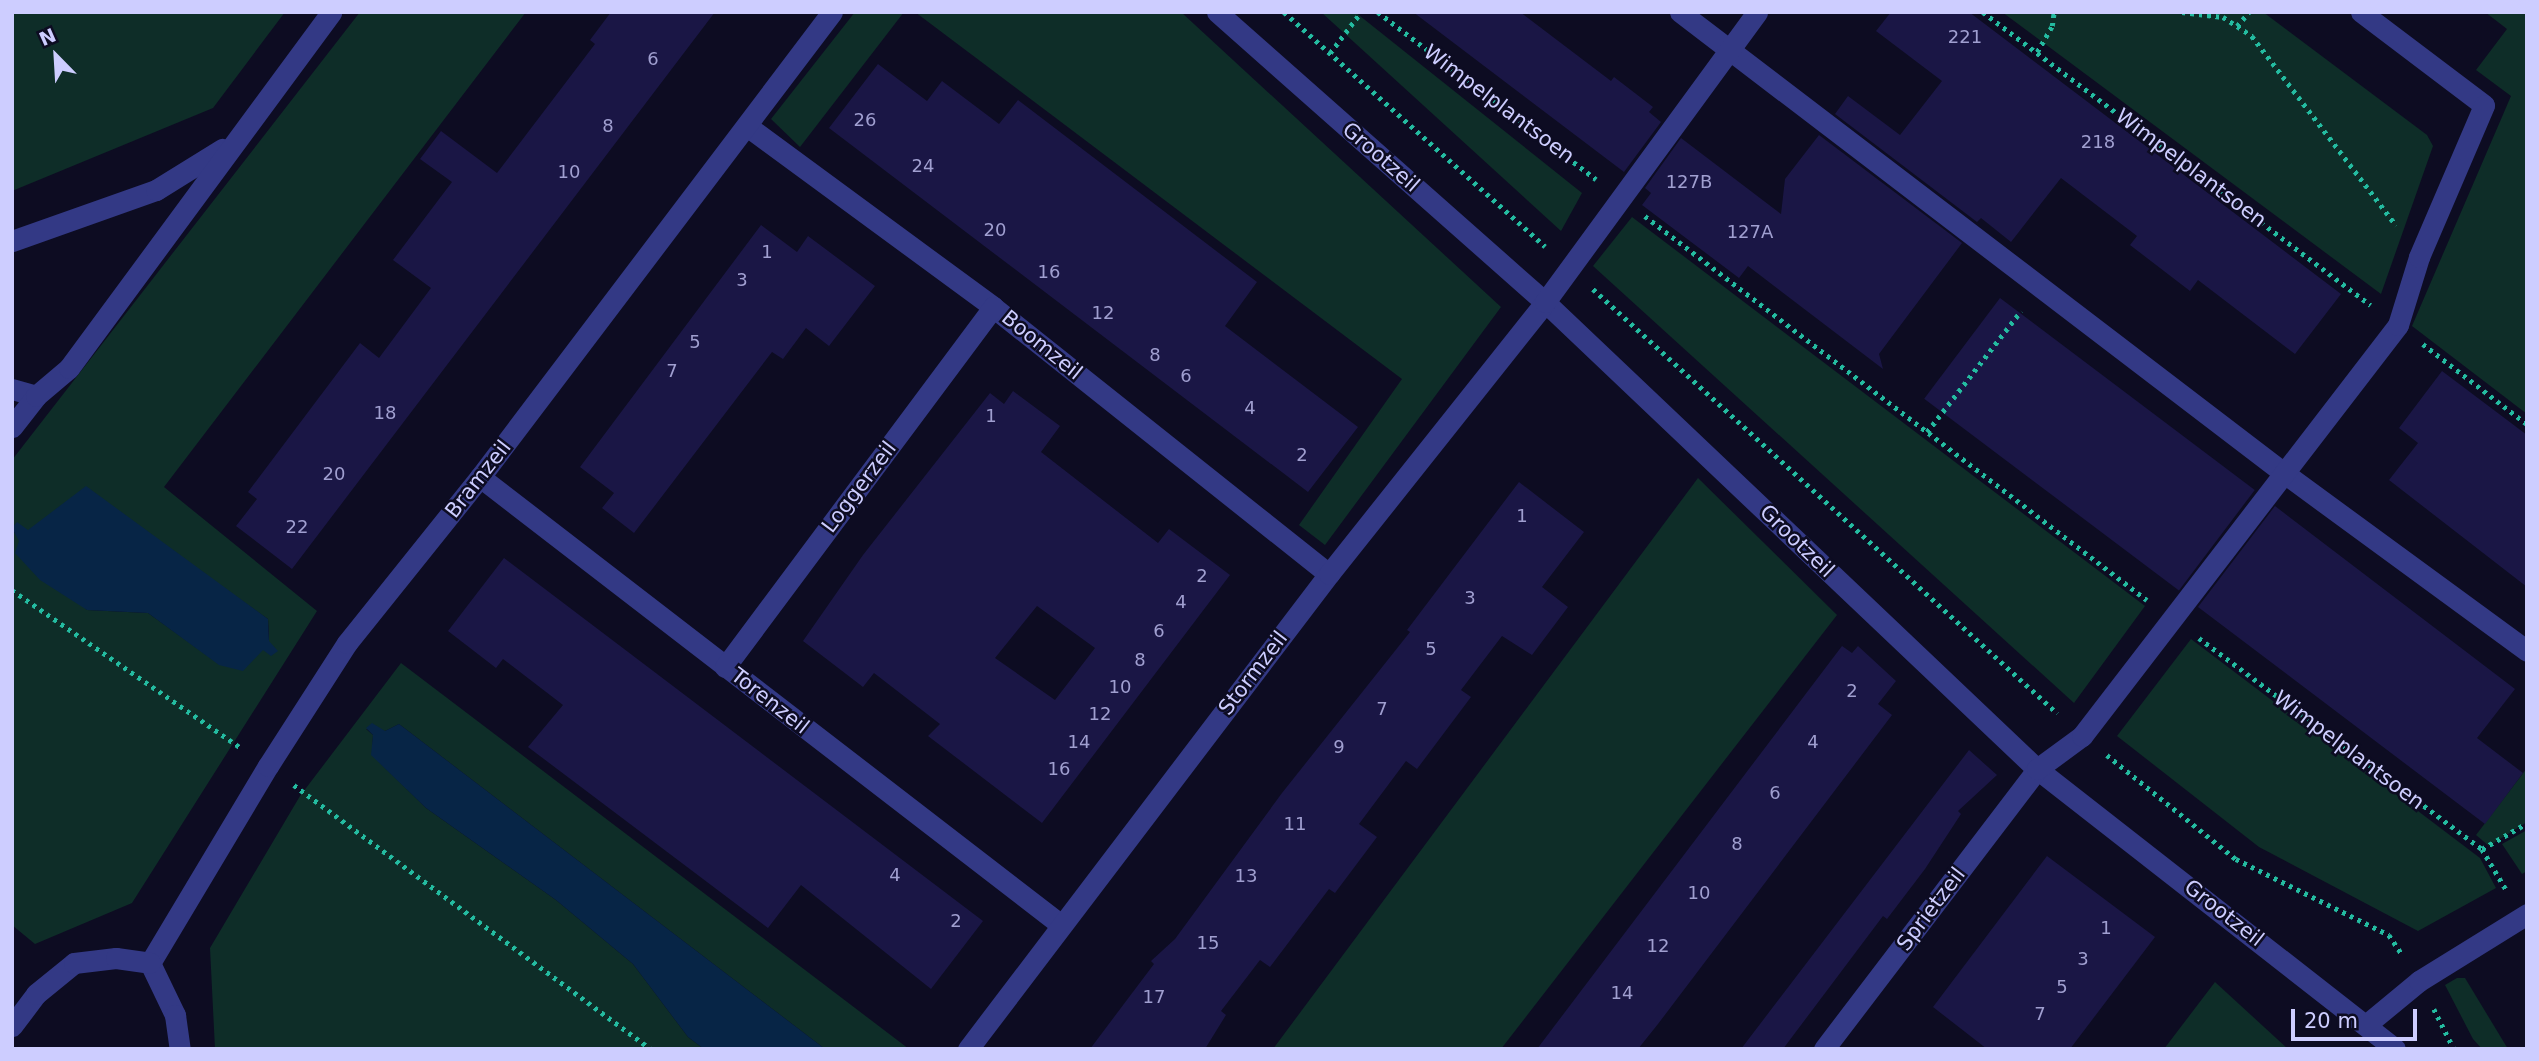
<!DOCTYPE html>
<html>
<head>
<meta charset="utf-8">
<style>
  body { margin:0 }
  #map { position:relative; width:2539px; height:1061px; overflow:hidden; background:#0d0c22; font-family:"DejaVu Sans",sans-serif }
  div>[style] { position:absolute }
  .green>* { inset:0; background:#0e2d28 }
  .water>* { inset:0; background:#072546 }
  .building>* { inset:0; background:#1a1645; transform-origin:0 0 }
  .path>* { height:4.5px; margin-top:-2.25px; transform-origin:0; background:repeating-linear-gradient(90deg,#24bca1 0 3.5px,transparent 0 8.5px) }
  .lane>* { height:21px; margin:-10.5px; padding:0 10.5px; transform-origin:10.5px; border-radius:10.5px; background:#333985 }
  .street>* { height:21px; margin:-10.5px; padding:0 10.5px; transform-origin:10.5px; border-radius:10.5px; background:#333985 }
  span { translate:-50% -50%; white-space:nowrap; text-align:center; line-height:1.15; -webkit-text-stroke:5px #0d0c22; paint-order:stroke }
  .number-label { font-size:18px; color:#a09fd0 }
  .number-label span { -webkit-text-stroke-width:0 }
  .street-label { font-size:21px; color:#cdcdff }
  .frame { position:absolute; inset:0; border:14px solid #cdcdff; pointer-events:none }
  .north { position:absolute; left:21px; top:21px; width:70px; height:70px; -webkit-text-stroke:5px #0d0c22; paint-order:stroke; rotate:336deg; font-size:19px; font-weight:700; line-height:28px; text-align:center; color:#cdcdff }
  .north::after { content:''; display:block; margin:auto; width:24px; height:32px; background:#cdcdff; clip-path:polygon(50% 0,100% 100%,50% 72%,0 100%) }
  .scale { position:absolute; left:2291px; top:1009px; width:126px; height:32px; box-sizing:border-box; border:4px solid #cdcdff; border-top:0; padding-left:9px; font-size:21px; line-height:24px; white-space:nowrap; color:#cdcdff; -webkit-text-stroke:5px #0d0c22; paint-order:stroke }
</style>
</head>
<body>
<div id="map">
  <div class="green">
    <i style="clip-path:polygon(12px 12px,285px 12px,213px 108px,12px 191px)"></i>
    <i style="clip-path:polygon(360px 12px,526px 12px,164px 487px,317px 611px,132px 903px,35px 944px,12px 925px,12px 530px,87px 610px,148px 613px,219px 664px,269px 641px,269px 635px,268px 619px,218px 584px,12px 528px,12px 460px)"></i>
    <i style="clip-path:polygon(855px 12px,904px 12px,800px 147px,771px 119px)"></i>
    <i style="clip-path:polygon(915px 12px,1181px 12px,1501px 307px,1325px 545px,1299px 525px,1402px 379px)"></i>
    <i style="clip-path:polygon(1321px 12px,1355px 12px,1582px 193px,1561px 231px)"></i>
    <i style="clip-path:polygon(2002px 12px,2263px 12px,2427px 135px,2433px 146px,2381px 294px)"></i>
    <i style="clip-path:polygon(2485px 12px,2527px 12px,2527px 414px,2412px 326px,2511px 96px,2476px 70px,2507px 29px)"></i>
    <i style="clip-path:polygon(1632px 217px,2145px 606px,2074px 703px,1593px 266px)"></i>
    <i style="clip-path:polygon(1698px 478px,1837px 615px,1501px 1049px,1273px 1049px)"></i>
    <i style="clip-path:polygon(2191px 639px,2480px 858px,2496px 888px,2418px 931px,2259px 847px,2117px 736px)"></i>
    <i style="clip-path:polygon(401px 663px,909px 1049px,825px 1049px,399px 724px,385px 731px,366px 729px,373px 735px,372px 755px,426px 808px,556px 900px,633px 964px,688px 1037px,704px 1049px,215px 1049px,210px 948px,300px 796px)"></i>
    <i style="clip-path:polygon(2527px 768px,2527px 822px,2489px 846px,2476px 835px)"></i>
    <i style="clip-path:polygon(2527px 830px,2527px 871px,2522px 874px,2502px 844px)"></i>
    <i style="clip-path:polygon(2457px 978px,2465px 978px,2508px 1049px,2482px 1049px,2473px 1039px,2445px 985px)"></i>
    <i style="clip-path:polygon(2215px 982px,2288px 1049px,2164px 1049px)"></i>
  </div>
  <div class="water">
    <i style="clip-path:polygon(86px 486px,268px 619px,269px 641px,278px 651px,271px 656px,263px 650px,243px 671px,219px 665px,148px 613px,87px 610px,40px 580px,15px 553px,19px 541px,12px 528px,17px 522px,28px 530px)"></i>
    <i style="clip-path:polygon(372px 723px,385px 731px,399px 724px,825px 1049px,704px 1049px,688px 1037px,633px 964px,556px 900px,426px 808px,371px 755px,373px 735px,366px 728px)"></i>
  </div>
  <div class="building">
    <i style="clip-path:polygon(611px 12px,715px 12px,292px 569px,236px 526px,257px 499px,248px 492px,360px 343px,379px 358px,431px 288px,393px 260px,452px 182px,420px 159px,441px 131px,497px 173px,595px 44px,590px 40px)"></i>
    <i style="clip-path:polygon(1413px 12px,1520px 12px,1611px 81px,1614px 77px,1653px 107px,1649px 112px,1661px 122px,1624px 172px)"></i>
    <i style="clip-path:polygon(1891px 12px,1969px 12px,2341px 294px,2295px 354px,2198px 280px,2190px 291px,2130px 245px,2137px 236px,2061px 178px,2011px 242px,1981px 218px,1977px 222px,1835px 114px,1848px 96px,1900px 135px,1942px 81px,1876px 31px)"></i>
    <i style="clip-path:polygon(878px 64px,927px 101px,942px 81px,999px 124px,1018px 100px,1257px 282px,1225px 326px,1358px 427px,1308px 492px,829px 128px)"></i>
    <i style="clip-path:polygon(1819px 135px,1962px 243px,1879px 354px,1883px 369px,1748px 266px,1739px 278px,1642px 205px,1651px 193px,1645px 188px,1681px 138px,1781px 214px,1785px 179px)"></i>
    <i style="clip-path:polygon(761px 225px,797px 252px,808px 236px,875px 286px,829px 346px,806px 328px,783px 359px,772px 352px,634px 533px,602px 508px,614px 493px,580px 467px)"></i>
    <i style="left:2000px;top:298px;width:319px;height:126px;rotate:37deg"></i>
    <i style="clip-path:polygon(2442px 371px,2527px 435px,2527px 587px,2389px 480px,2418px 443px,2399px 428px)"></i>
    <i style="clip-path:polygon(evenodd,1013px 391px,1060px 426px,1041px 452px,1158px 543px,1169px 529px,1230px 575px,1042px 823px,928px 736px,940px 724px,874px 673px,863px 687px,803px 641px,863px 555px,990px 393px,1004px 404px,1013px 391px,1037px 606px,1095px 648px,1055px 700px,995px 658px,1037px 606px)"></i>
    <i style="clip-path:polygon(1519px 482px,1584px 532px,1542px 587px,1568px 607px,1532px 655px,1502px 636px,1461px 690px,1471px 697px,1417px 769px,1406px 761px,1359px 824px,1377px 837px,1335px 893px,1329px 889px,1270px 967px,1260px 960px,1221px 1011px,1226px 1015px,1205px 1049px,1090px 1049px,1154px 964px,1151px 961px,1175px 939px,1282px 793px,1410px 632px,1407px 630px)"></i>
    <i style="clip-path:polygon(2275px 506px,2515px 689px,2477px 738px,2523px 773px,2485px 824px,2198px 607px)"></i>
    <i style="clip-path:polygon(504px 558px,983px 921px,931px 989px,801px 885px,768px 928px,528px 747px,563px 705px,503px 659px,496px 668px,448px 631px)"></i>
    <i style="clip-path:polygon(1842px 646px,1852px 653px,1858px 646px,1896px 681px,1878px 704px,1892px 715px,1658px 1024px,1638px 1049px,1537px 1049px)"></i>
    <i style="clip-path:polygon(1969px 750px,1997px 775px,1958px 811px,1961px 814px,1925px 869px,1887px 919px,1883px 916px,1783px 1049px,1741px 1049px)"></i>
    <i style="clip-path:polygon(2047px 856px,2155px 937px,2070px 1049px,1987px 1049px,1933px 1007px)"></i>
  </div>
  <div class="path">
    <i style="left:1284px;top:12px;width:351px;rotate:41.9deg"></i>
    <i style="left:1378px;top:12px;width:275px;rotate:37.5deg"></i>
    <i style="left:1983px;top:12px;width:486px;rotate:37.1deg"></i>
    <i style="left:2182px;top:12px;width:41px;rotate:7deg"></i>
    <i style="left:2223px;top:17px;width:35px;rotate:33deg"></i>
    <i style="left:2252px;top:36px;width:238px;rotate:52.7deg"></i>
    <i style="left:2237px;top:26px;width:18px;rotate:-49deg"></i>
    <i style="left:2037px;top:52px;width:30px;rotate:-60deg"></i>
    <i style="left:2052px;top:26px;width:14px;rotate:-82deg"></i>
    <i style="left:1330px;top:53px;width:51px;rotate:-52.9deg"></i>
    <i style="left:1645px;top:216px;width:632px;rotate:37.41deg"></i>
    <i style="left:1593px;top:289px;width:629px;rotate:42.42deg"></i>
    <i style="left:2423px;top:344px;width:131px;rotate:37.6deg"></i>
    <i style="left:1927px;top:432px;width:153px;rotate:-52.2deg"></i>
    <i style="left:12px;top:590px;width:278px;rotate:34.6deg"></i>
    <i style="left:2199px;top:638px;width:353px;rotate:36.7deg"></i>
    <i style="left:2482px;top:849px;width:52px;rotate:-30deg"></i>
    <i style="left:2107px;top:755px;width:166px;rotate:38.9deg"></i>
    <i style="left:2236px;top:859px;width:171px;rotate:26.4deg"></i>
    <i style="left:2389px;top:935px;width:22px;rotate:56deg"></i>
    <i style="left:294px;top:785px;width:444px;rotate:36.5deg"></i>
    <i style="left:2482px;top:849px;width:49px;rotate:59.2deg"></i>
    <i style="left:2434px;top:1009px;width:45px;rotate:63.4deg"></i>
  </div>
  <div class="lane">
    <i style="left:2361px;top:12px;width:154px;rotate:37.1deg"></i>
    <i style="left:12px;top:241px;width:153px;rotate:-19.5deg"></i>
    <i style="left:156px;top:190px;width:78px;rotate:-31.8deg"></i>
    <i style="left:12px;top:389px;width:25px;rotate:16deg"></i>
    <i style="left:12px;top:427px;width:39px;rotate:-52deg"></i>
    <i style="left:36px;top:396px;width:43px;rotate:-40.3deg"></i>
    <i style="left:69px;top:368px;width:442px;rotate:-53.6deg"></i>
  </div>
  <div class="street">
    <i style="left:1217px;top:12px;width:438px;rotate:41.5deg"></i>
    <i style="left:1545px;top:302px;width:678px;rotate:43.51deg"></i>
    <i style="left:2037px;top:769px;width:454px;rotate:38deg"></i>
    <i style="left:1680px;top:12px;width:760px;rotate:37.35deg"></i>
    <i style="left:2284px;top:473px;width:301px;rotate:36.2deg"></i>
    <i style="left:747px;top:126px;width:305px;rotate:36.3deg"></i>
    <i style="left:993px;top:307px;width:429px;rotate:38.5deg"></i>
    <i style="left:480px;top:477px;width:732px;rotate:37.62deg"></i>
    <i style="left:725px;top:667px;width:449px;rotate:-53.3deg"></i>
    <i style="left:150px;top:963px;width:230px;rotate:-59.1deg"></i>
    <i style="left:268px;top:766px;width:146px;rotate:-57.3deg"></i>
    <i style="left:347px;top:643px;width:213px;rotate:-51.3deg"></i>
    <i style="left:480px;top:477px;width:583px;rotate:-52.87deg"></i>
    <i style="left:150px;top:963px;width:58px;rotate:64.3deg"></i>
    <i style="left:175px;top:1015px;width:34px;rotate:82deg"></i>
    <i style="left:2367px;top:1024px;width:67px;rotate:-39.6deg"></i>
    <i style="left:2419px;top:981px;width:127px;rotate:-31.8deg"></i>
    <i style="left:12px;top:1026px;width:40px;rotate:-53deg"></i>
    <i style="left:36px;top:994px;width:49px;rotate:-39.2deg"></i>
    <i style="left:74px;top:963px;width:42px;rotate:-6.8deg"></i>
    <i style="left:116px;top:958px;width:34px;rotate:8deg"></i>
    <i style="left:968px;top:1049px;width:597px;rotate:-52.77deg"></i>
    <i style="left:1329px;top:574px;width:347px;rotate:-51.5deg"></i>
    <i style="left:1545px;top:302px;width:359px;rotate:-53.8deg"></i>
    <i style="left:1824px;top:1049px;width:352px;rotate:-52.7deg"></i>
    <i style="left:2037px;top:769px;width:56px;rotate:-36.3deg"></i>
    <i style="left:2082px;top:736px;width:518px;rotate:-52.44deg"></i>
    <i style="left:2398px;top:325px;width:71px;rotate:-72.8deg"></i>
    <i style="left:2419px;top:257px;width:165px;rotate:-66.8deg"></i>
  </div>
  <div class="number-label">
    <span style="left:1965px;top:37px">221</span>
    <span style="left:653px;top:59px">6</span>
    <span style="left:865px;top:120px">26</span>
    <span style="left:608px;top:126px">8</span>
    <span style="left:2098px;top:142px">218</span>
    <span style="left:923px;top:166px">24</span>
    <span style="left:569px;top:172px">10</span>
    <span style="left:1689px;top:182px">127B</span>
    <span style="left:995px;top:230px">20</span>
    <span style="left:1750px;top:232px">127A</span>
    <span style="left:767px;top:252px">1</span>
    <span style="left:1049px;top:272px">16</span>
    <span style="left:742px;top:280px">3</span>
    <span style="left:1103px;top:313px">12</span>
    <span style="left:695px;top:342px">5</span>
    <span style="left:1155px;top:355px">8</span>
    <span style="left:672px;top:371px">7</span>
    <span style="left:1186px;top:376px">6</span>
    <span style="left:1250px;top:408px">4</span>
    <span style="left:385px;top:413px">18</span>
    <span style="left:991px;top:416px">1</span>
    <span style="left:1302px;top:455px">2</span>
    <span style="left:334px;top:474px">20</span>
    <span style="left:1522px;top:516px">1</span>
    <span style="left:297px;top:527px">22</span>
    <span style="left:1202px;top:576px">2</span>
    <span style="left:1470px;top:598px">3</span>
    <span style="left:1181px;top:602px">4</span>
    <span style="left:1159px;top:631px">6</span>
    <span style="left:1431px;top:649px">5</span>
    <span style="left:1140px;top:660px">8</span>
    <span style="left:1120px;top:687px">10</span>
    <span style="left:1852px;top:691px">2</span>
    <span style="left:1382px;top:709px">7</span>
    <span style="left:1100px;top:714px">12</span>
    <span style="left:1079px;top:742px">14</span>
    <span style="left:1813px;top:742px">4</span>
    <span style="left:1339px;top:747px">9</span>
    <span style="left:1059px;top:769px">16</span>
    <span style="left:1775px;top:793px">6</span>
    <span style="left:1295px;top:824px">11</span>
    <span style="left:1737px;top:844px">8</span>
    <span style="left:895px;top:875px">4</span>
    <span style="left:1246px;top:876px">13</span>
    <span style="left:1699px;top:893px">10</span>
    <span style="left:956px;top:921px">2</span>
    <span style="left:2106px;top:928px">1</span>
    <span style="left:1208px;top:943px">15</span>
    <span style="left:1658px;top:946px">12</span>
    <span style="left:2083px;top:959px">3</span>
    <span style="left:2062px;top:987px">5</span>
    <span style="left:1622px;top:993px">14</span>
    <span style="left:1154px;top:997px">17</span>
    <span style="left:2040px;top:1014px">7</span>
  </div>
  <div class="street-label">
    <span style="left:1499px;top:104px;rotate:37deg">Wimpelplantsoen</span>
    <span style="left:1381px;top:157px;rotate:41deg">Grootzeil</span>
    <span style="left:2191px;top:168px;rotate:37deg">Wimpelplantsoen</span>
    <span style="left:1042px;top:345px;rotate:39deg">Boomzeil</span>
    <span style="left:478px;top:479px;rotate:-52deg">Bramzeil</span>
    <span style="left:859px;top:487px;rotate:-53deg">Loggerzeil</span>
    <span style="left:1797px;top:541px;rotate:44deg">Grootzeil</span>
    <span style="left:1253px;top:673px;rotate:-53deg">Stormzeil</span>
    <span style="left:770px;top:701px;rotate:38deg">Torenzeil</span>
    <span style="left:2349px;top:750px;rotate:37deg">Wimpelplantsoen</span>
    <span style="left:1931px;top:909px;rotate:-53deg">Sprietzeil</span>
    <span style="left:2224px;top:913px;rotate:38deg">Grootzeil</span>
  </div>
  <div class="frame"></div>
  <div class="north">N</div>
  <div class="scale">20 m</div>
</div>
</body>
</html>
